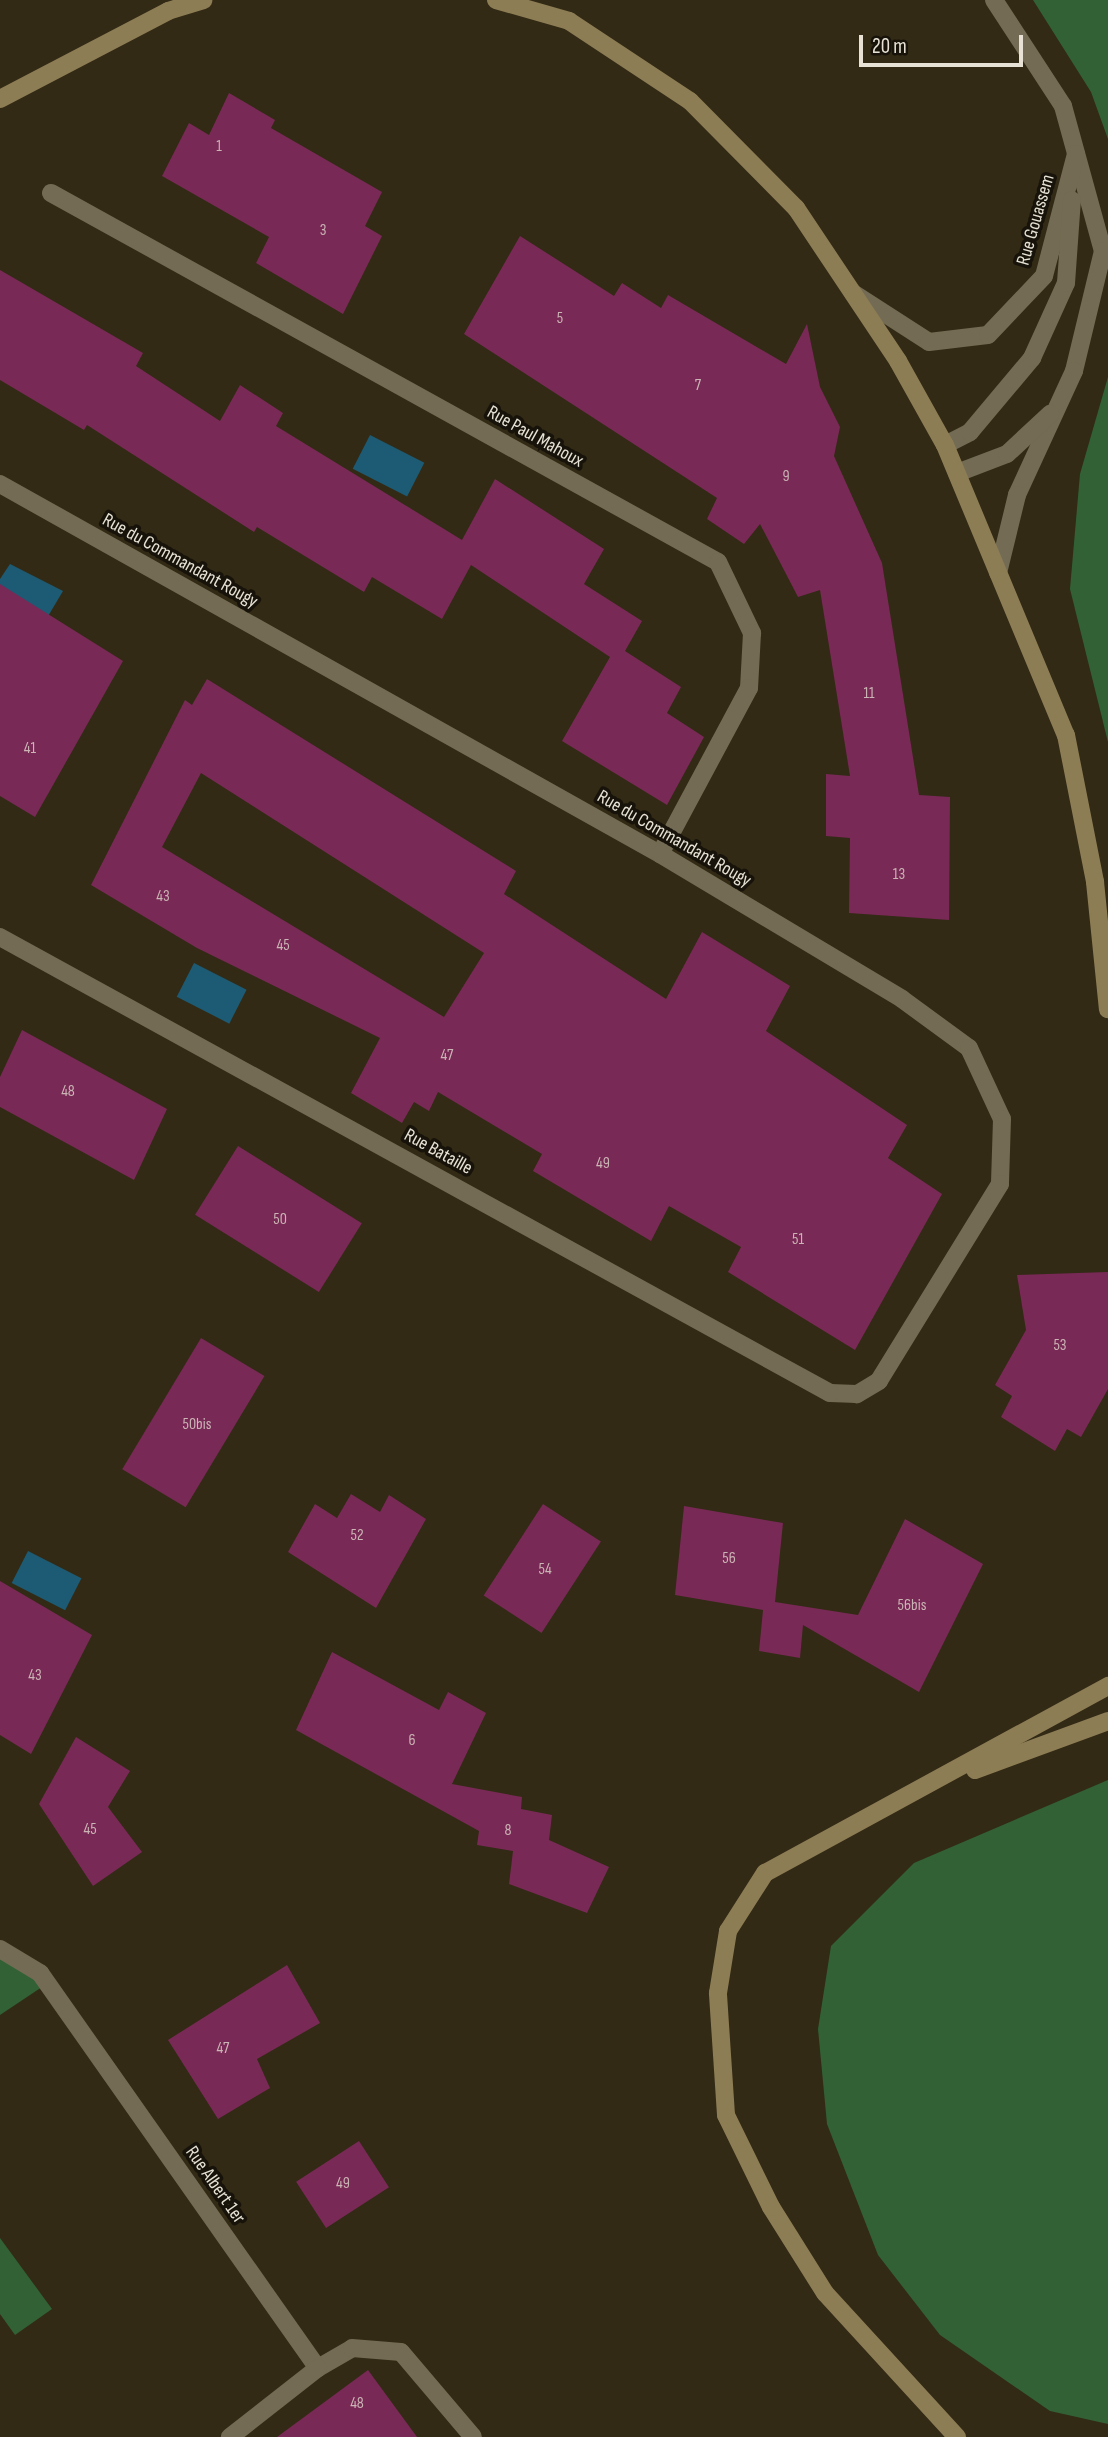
<!DOCTYPE html>
<html>
<head>
<meta charset="utf-8">
<style>
  body { margin:0 }
  #map { position:relative; width:1108px; height:2437px; overflow:hidden; background:#322a15; font-family:"Sofia Sans Condensed",sans-serif }
  div>[style] { position:absolute }
  .green>* { inset:0; background:#326136 }
  .water>* { inset:0; background:#1d5a73; transform-origin:0 0 }
  .building>* { inset:0; background:#782955; transform-origin:0 0 }
  .lane>* { height:18px; margin:-9px; padding:0 9px; transform-origin:9px; border-radius:9px; background:#736b53 }
  .street>* { height:18px; margin:-9px; padding:0 9px; transform-origin:9px; border-radius:9px; background:#736b53 }
  .secondary>* { height:18px; margin:-9px; padding:0 9px; transform-origin:9px; border-radius:9px; background:#8d7d55 }
  span { translate:-50% -50%; white-space:nowrap; text-align:center; line-height:1.15; -webkit-text-stroke:7px #17130a; paint-order:stroke }
  .number-label { font-size:16px; color:#cbb4b5 }
  .number-label span { -webkit-text-stroke-width:0 }
  .street-label { font-size:19px; color:#e7e2d5 }
  .scale { position:absolute; left:859px; top:35px; width:164px; height:32px; box-sizing:border-box; border:4px solid #e7e2d5; border-top:0; padding-left:9px; font-size:21px; line-height:24px; white-space:nowrap; color:#e7e2d5; -webkit-text-stroke:5px #17130a; paint-order:stroke }
</style>
</head>
<body>
<div id="map">
  <div class="green">
    <i style="clip-path:polygon(1033px 0,1108px 0,1108px 139px,1091px 92px)"></i>
    <i style="clip-path:polygon(1108px 377px,1108px 742px,1070px 589px,1080px 474px)"></i>
    <i style="clip-path:polygon(1108px 1780px,1108px 2424px,1050px 2411px,940px 2335px,878px 2255px,827px 2124px,818px 2029px,831px 1946px,914px 1863px)"></i>
    <i style="clip-path:polygon(0 1949px,48px 1983px,0 2015px)"></i>
    <i style="clip-path:polygon(0 2238px,52px 2309px,15px 2335px,0 2314px)"></i>
  </div>
  <div class="water">
    <i style="left:370px;top:435px;width:61px;height:38px;rotate:27deg"></i>
    <i style="clip-path:polygon(10px 564px,63px 591px,44px 623px,0 601px,0 579px)"></i>
    <i style="left:194px;top:963px;width:59px;height:38px;rotate:27deg"></i>
    <i style="left:28px;top:1551px;width:60px;height:36px;rotate:27deg"></i>
  </div>
  <div class="building">
    <i style="clip-path:polygon(229px 93px,275px 120px,271px 128px,382px 192px,365px 226px,382px 236px,343px 314px,256px 263px,269px 237px,162px 176px,189px 123px,209px 135px)"></i>
    <i style="clip-path:polygon(520px 236px,614px 296px,622px 283px,661px 308px,668px 295px,786px 364px,807px 324px,820px 387px,840px 427px,834px 456px,882px 563px,919px 795px,950px 797px,949px 920px,849px 913px,850px 838px,826px 836px,826px 774px,850px 776px,820px 590px,798px 597px,760px 524px,744px 544px,707px 519px,717px 498px,464px 334px)"></i>
    <i style="clip-path:polygon(0 270px,143px 353px,136px 366px,220px 421px,240px 385px,283px 413px,276px 426px,462px 540px,495px 479px,604px 549px,584px 584px,642px 621px,625px 651px,681px 687px,667px 713px,704px 737px,667px 805px,562px 741px,610px 657px,471px 565px,442px 619px,372px 577px,364px 592px,257px 527px,254px 532px,87px 425px,84px 430px,0 380px)"></i>
    <i style="clip-path:polygon(0 584px,123px 661px,35px 817px,0 796px)"></i>
    <i style="clip-path:polygon(evenodd,207px 679px,516px 871px,504px 894px,666px 999px,702px 932px,790px 986px,766px 1031px,907px 1125px,888px 1158px,942px 1194px,855px 1350px,728px 1272px,741px 1247px,669px 1206px,651px 1241px,533px 1171px,542px 1154px,438px 1092px,429px 1111px,414px 1102px,402px 1123px,351px 1093px,380px 1038px,197px 948px,91px 885px,185px 700px,192px 705px,207px 679px,201px 773px,484px 953px,444px 1017px,162px 847px,201px 773px)"></i>
    <i style="clip-path:polygon(22px 1030px,167px 1109px,134px 1180px,0 1107px,0 1077px)"></i>
    <i style="left:238px;top:1146px;width:146px;height:81px;rotate:32deg"></i>
    <i style="clip-path:polygon(1108px 1272px,1108px 1389px,1081px 1437px,1067px 1429px,1055px 1451px,1001px 1417px,1012px 1396px,995px 1385px,1026px 1330px,1017px 1275px)"></i>
    <i style="left:201px;top:1338px;width:74px;height:153px;rotate:31deg"></i>
    <i style="clip-path:polygon(351px 1494px,380px 1512px,389px 1495px,426px 1519px,376px 1608px,288px 1552px,315px 1504px,337px 1518px)"></i>
    <i style="left:543px;top:1504px;width:69px;height:109px;rotate:33deg"></i>
    <i style="clip-path:polygon(684px 1506px,783px 1523px,775px 1602px,858px 1615px,905px 1519px,983px 1564px,919px 1692px,803px 1625px,800px 1658px,759px 1651px,763px 1610px,675px 1595px)"></i>
    <i style="clip-path:polygon(0 1581px,92px 1635px,31px 1754px,0 1735px)"></i>
    <i style="clip-path:polygon(332px 1652px,439px 1710px,448px 1692px,486px 1713px,452px 1784px,522px 1797px,521px 1809px,552px 1815px,549px 1840px,609px 1867px,587px 1913px,509px 1884px,513px 1851px,477px 1845px,479px 1831px,296px 1730px)"></i>
    <i style="clip-path:polygon(76px 1737px,130px 1771px,108px 1807px,142px 1852px,93px 1886px,39px 1804px)"></i>
    <i style="clip-path:polygon(287px 1965px,320px 2023px,257px 2059px,270px 2088px,218px 2119px,168px 2040px)"></i>
    <i style="left:359px;top:2141px;width:55px;height:75px;rotate:57deg"></i>
    <i style="clip-path:polygon(368px 2370px,417px 2437px,277px 2437px)"></i>
  </div>
  <div class="lane">
    <i style="left:318px;top:2368px;width:39px;rotate:-30deg"></i>
    <i style="left:352px;top:2348px;width:49px;rotate:4.7deg"></i>
    <i style="left:401px;top:2352px;width:111px;rotate:49.7deg"></i>
  </div>
  <div class="street">
    <i style="left:994px;top:0;width:126px;rotate:56.9deg"></i>
    <i style="left:1063px;top:106px;width:150px;rotate:74.6deg"></i>
    <i style="left:1103px;top:251px;width:123px;rotate:103.6deg"></i>
    <i style="left:1074px;top:371px;width:136px;rotate:114.7deg"></i>
    <i style="left:1017px;top:495px;width:80px;rotate:103.7deg"></i>
    <i style="left:51px;top:193px;width:762px;rotate:28.95deg"></i>
    <i style="left:718px;top:562px;width:79px;rotate:64.4deg"></i>
    <i style="left:752px;top:633px;width:55px;rotate:93.1deg"></i>
    <i style="left:749px;top:688px;width:188px;rotate:118.2deg"></i>
    <i style="left:853px;top:293px;width:90px;rotate:32.8deg"></i>
    <i style="left:929px;top:342px;width:59px;rotate:-6.8deg"></i>
    <i style="left:988px;top:335px;width:81px;rotate:-46.5deg"></i>
    <i style="left:1044px;top:276px;width:126px;rotate:-75.3deg"></i>
    <i style="left:945px;top:445px;width:28px;rotate:-27deg"></i>
    <i style="left:970px;top:432px;width:97px;rotate:-50deg"></i>
    <i style="left:1032px;top:358px;width:82px;rotate:-65.6deg"></i>
    <i style="left:1066px;top:283px;width:83px;rotate:-85.9deg"></i>
    <i style="left:957px;top:473px;width:53px;rotate:-20.8deg"></i>
    <i style="left:1007px;top:454px;width:59px;rotate:-42.9deg"></i>
    <i style="left:0;top:484px;width:757px;rotate:29.28deg"></i>
    <i style="left:660px;top:854px;width:282px;rotate:30.9deg"></i>
    <i style="left:902px;top:999px;width:83px;rotate:36.2deg"></i>
    <i style="left:969px;top:1048px;width:78px;rotate:65.1deg"></i>
    <i style="left:1002px;top:1119px;width:65px;rotate:91.8deg"></i>
    <i style="left:1000px;top:1184px;width:231px;rotate:121.6deg"></i>
    <i style="left:879px;top:1381px;width:26px;rotate:149deg"></i>
    <i style="left:857px;top:1394px;width:27px;rotate:-178deg"></i>
    <i style="left:830px;top:1393px;width:947px;rotate:-151.22deg"></i>
    <i style="left:0;top:1949px;width:47px;rotate:31deg"></i>
    <i style="left:40px;top:1973px;width:483px;rotate:54.9deg"></i>
    <i style="left:318px;top:2368px;width:112px;rotate:141.9deg"></i>
  </div>
  <div class="secondary">
    <i style="left:496px;top:0;width:76px;rotate:16deg"></i>
    <i style="left:569px;top:21px;width:145px;rotate:33.5deg"></i>
    <i style="left:690px;top:101px;width:151px;rotate:45.3deg"></i>
    <i style="left:796px;top:208px;width:184px;rotate:56.3deg"></i>
    <i style="left:898px;top:361px;width:96px;rotate:60.8deg"></i>
    <i style="left:945px;top:445px;width:314px;rotate:67.4deg"></i>
    <i style="left:1066px;top:735px;width:150px;rotate:78.8deg"></i>
    <i style="left:1095px;top:882px;width:128px;rotate:84.2deg"></i>
    <i style="left:0;top:99px;width:190px;rotate:-27.6deg"></i>
    <i style="left:168px;top:11px;width:37px;rotate:-17deg"></i>
    <i style="left:975px;top:1770px;width:142px;rotate:-20.2deg"></i>
    <i style="left:957px;top:2437px;width:195px;rotate:-132.5deg"></i>
    <i style="left:825px;top:2293px;width:102px;rotate:-122.1deg"></i>
    <i style="left:771px;top:2207px;width:102px;rotate:-116.1deg"></i>
    <i style="left:726px;top:2115px;width:122px;rotate:-93.8deg"></i>
    <i style="left:718px;top:1993px;width:63px;rotate:-80.8deg"></i>
    <i style="left:728px;top:1931px;width:69px;rotate:-57.5deg"></i>
    <i style="left:765px;top:1873px;width:391px;rotate:-28.6deg"></i>
  </div>
  <div class="number-label">
    <span style="left:219px;top:147px">1</span>
    <span style="left:323px;top:231px">3</span>
    <span style="left:560px;top:319px">5</span>
    <span style="left:698px;top:386px">7</span>
    <span style="left:786px;top:477px">9</span>
    <span style="left:869px;top:694px">11</span>
    <span style="left:30px;top:749px">41</span>
    <span style="left:899px;top:875px">13</span>
    <span style="left:163px;top:897px">43</span>
    <span style="left:283px;top:946px">45</span>
    <span style="left:447px;top:1056px">47</span>
    <span style="left:68px;top:1092px">48</span>
    <span style="left:603px;top:1164px">49</span>
    <span style="left:280px;top:1220px">50</span>
    <span style="left:798px;top:1240px">51</span>
    <span style="left:1060px;top:1346px">53</span>
    <span style="left:197px;top:1425px">50bis</span>
    <span style="left:357px;top:1536px">52</span>
    <span style="left:729px;top:1559px">56</span>
    <span style="left:545px;top:1570px">54</span>
    <span style="left:912px;top:1606px">56bis</span>
    <span style="left:35px;top:1676px">43</span>
    <span style="left:412px;top:1741px">6</span>
    <span style="left:90px;top:1830px">45</span>
    <span style="left:508px;top:1831px">8</span>
    <span style="left:223px;top:2049px">47</span>
    <span style="left:343px;top:2184px">49</span>
    <span style="left:357px;top:2404px">48</span>
  </div>
  <div class="street-label">
    <span style="left:1036px;top:220px;rotate:-74deg">Rue Gouassem</span>
    <span style="left:535px;top:437px;rotate:29deg">Rue Paul Mahoux</span>
    <span style="left:180px;top:561px;rotate:29deg">Rue du Commandant Rougy</span>
    <span style="left:674px;top:839px;rotate:30deg">Rue du Commandant Rougy</span>
    <span style="left:438px;top:1152px;rotate:29deg">Rue Bataille</span>
    <span style="left:215px;top:2185px;rotate:55deg">Rue Albert 1er</span>
  </div>
  <div class="scale">20 m</div>
</div>
</body>
</html>
